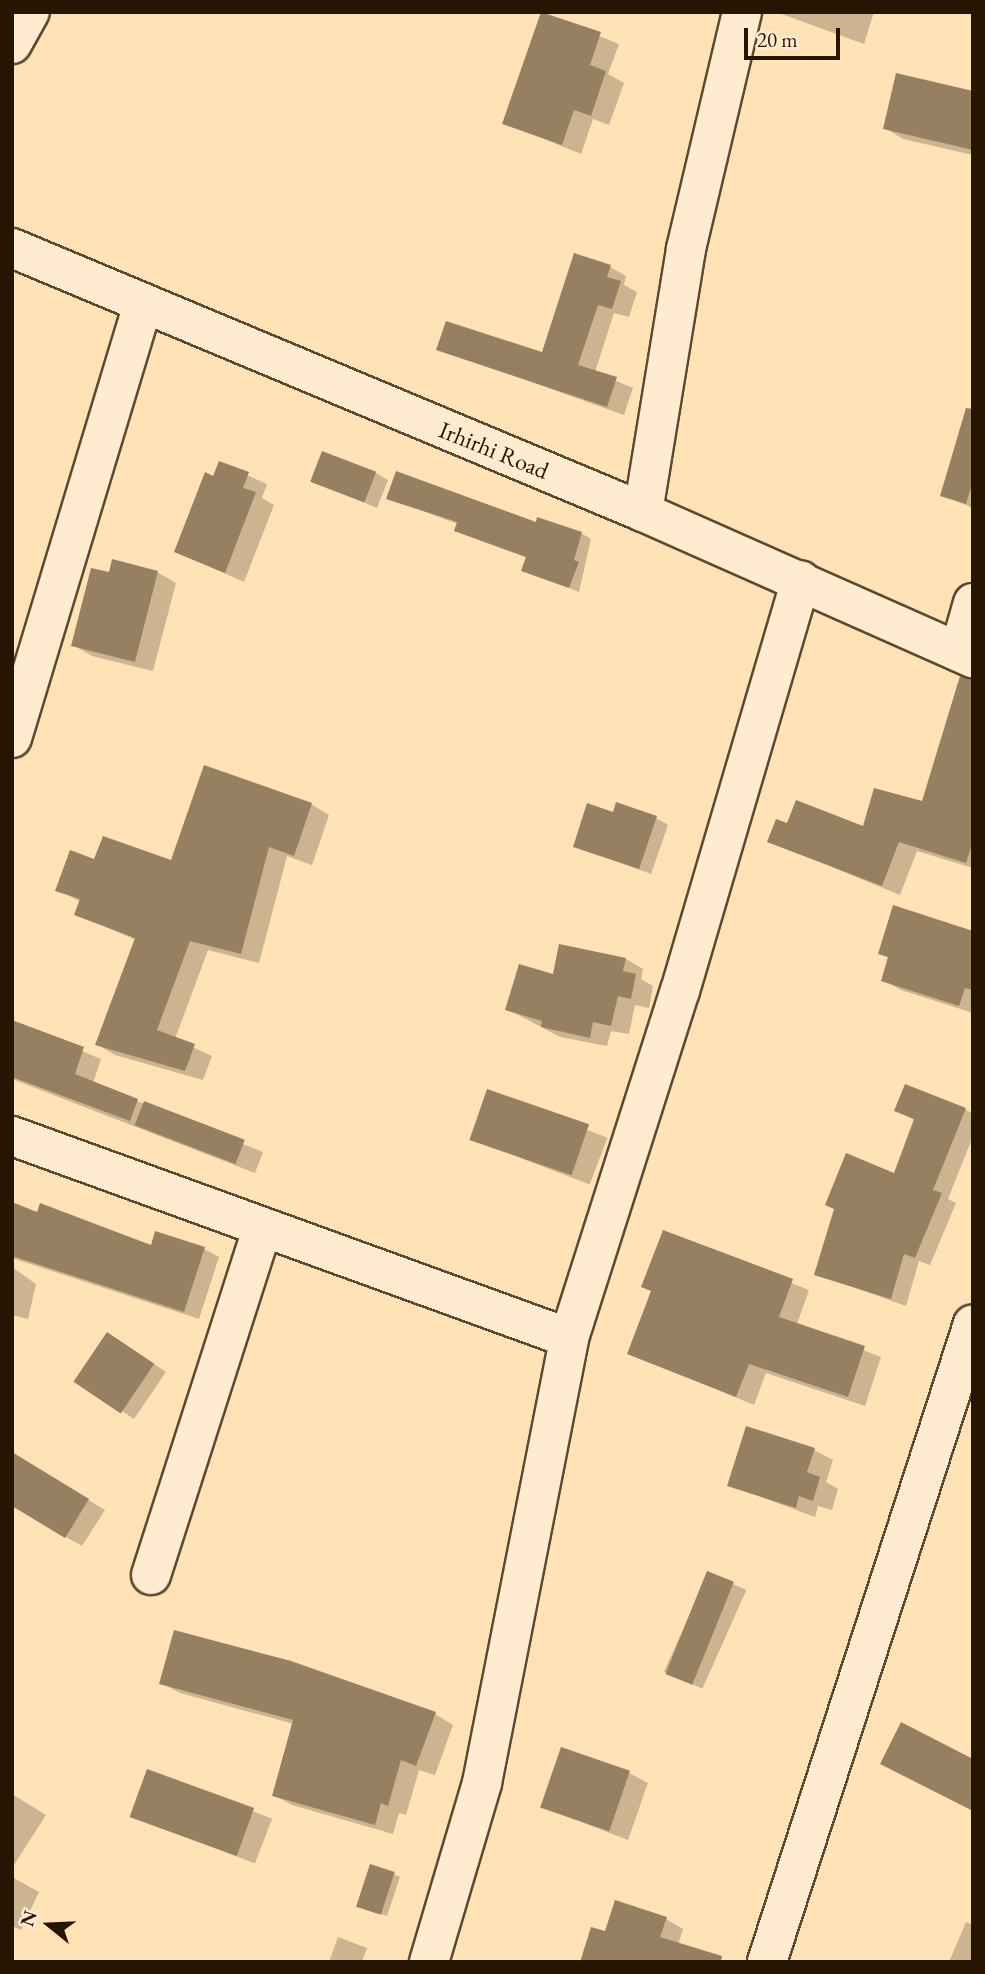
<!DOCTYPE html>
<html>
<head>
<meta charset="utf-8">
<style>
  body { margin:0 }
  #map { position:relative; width:985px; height:1974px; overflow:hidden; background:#ffe2b6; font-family:"EB Garamond",serif }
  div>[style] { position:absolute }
  .shadow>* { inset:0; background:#0003; transform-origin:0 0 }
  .building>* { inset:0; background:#978061; transform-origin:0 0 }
  .roads { filter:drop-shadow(2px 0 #5d4830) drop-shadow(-2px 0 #5d4830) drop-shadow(0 2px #5d4830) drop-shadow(0 -2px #5d4830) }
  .minor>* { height:38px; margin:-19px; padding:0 19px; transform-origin:19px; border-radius:19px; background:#ffecd0 }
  span { translate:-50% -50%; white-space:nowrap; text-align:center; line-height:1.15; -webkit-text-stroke:5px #ffecd0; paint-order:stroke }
  .street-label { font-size:24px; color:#271504 }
  .frame { position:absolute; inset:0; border:14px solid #271504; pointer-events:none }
  .north { position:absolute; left:14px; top:1890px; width:70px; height:70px; -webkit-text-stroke:5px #ffecd0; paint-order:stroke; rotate:288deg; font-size:19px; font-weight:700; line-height:28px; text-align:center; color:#271504 }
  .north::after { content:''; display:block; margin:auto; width:24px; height:32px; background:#271504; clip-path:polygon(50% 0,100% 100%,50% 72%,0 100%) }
  .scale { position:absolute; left:744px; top:28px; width:96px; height:32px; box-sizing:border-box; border:4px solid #271504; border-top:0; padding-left:9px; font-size:21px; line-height:24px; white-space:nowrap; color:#271504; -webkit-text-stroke:5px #ffecd0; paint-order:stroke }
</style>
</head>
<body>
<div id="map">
  <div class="shadow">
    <i style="clip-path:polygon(776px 12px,874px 12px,864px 44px)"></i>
    <i style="clip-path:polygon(542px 13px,619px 44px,608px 74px,624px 83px,609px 125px,593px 119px,581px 154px,504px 123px)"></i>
    <i style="clip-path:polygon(973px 92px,973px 155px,903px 139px,885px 128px)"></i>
    <i style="clip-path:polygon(610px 267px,626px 276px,624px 285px,637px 292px,629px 317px,614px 313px,595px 372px,633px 388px,624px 415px,438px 349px,543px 355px)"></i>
    <i style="clip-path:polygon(973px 444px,973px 508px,942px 495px)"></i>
    <i style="clip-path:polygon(220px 463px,267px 484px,262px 498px,274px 505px,244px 582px,176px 552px)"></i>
    <i style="clip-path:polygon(376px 473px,388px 480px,377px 508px,313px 481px)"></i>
    <i style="clip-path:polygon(388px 498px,581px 533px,591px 539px,579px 592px,523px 570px,528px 558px,466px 535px,456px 530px,458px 524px)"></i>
    <i style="clip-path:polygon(157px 572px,176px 583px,153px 671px,92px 656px,73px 645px,110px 575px)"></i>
    <i style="clip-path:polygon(973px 702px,973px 868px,917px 851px,900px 895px,769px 841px,788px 826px,864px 828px,923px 803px)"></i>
    <i style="clip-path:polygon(311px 804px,329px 815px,312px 865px,287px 856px,259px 963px,208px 950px,175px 1039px,212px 1056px,203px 1080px,115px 1055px,98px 1045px,136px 940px,76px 914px,81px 902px,58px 890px,96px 861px,172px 863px)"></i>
    <i style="clip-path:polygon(614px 814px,656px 818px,668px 825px,651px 874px,575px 846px)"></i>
    <i style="clip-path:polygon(973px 932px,973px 1013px,901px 990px,883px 980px,890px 959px,880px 953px)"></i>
    <i style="clip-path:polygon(626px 959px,643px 969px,641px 979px,653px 986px,649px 1008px,635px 1005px,629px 1034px,611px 1031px,607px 1046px,560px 1037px,507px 1009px,554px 976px)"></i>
    <i style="clip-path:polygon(12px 1022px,101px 1059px,93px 1083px,263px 1152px,255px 1173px,12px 1079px)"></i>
    <i style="left:488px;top:1092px;width:128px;height:50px;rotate:21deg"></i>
    <i style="clip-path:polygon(965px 1109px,973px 1114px,973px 1136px,948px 1199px,956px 1203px,930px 1265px,919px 1261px,906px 1306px,816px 1274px,895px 1175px,916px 1121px,896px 1110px)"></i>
    <i style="clip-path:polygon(12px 1204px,152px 1247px,204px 1249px,219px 1257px,199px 1319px,12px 1258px)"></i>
    <i style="clip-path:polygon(664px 1232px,809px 1290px,797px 1324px,881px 1357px,865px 1406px,766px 1373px,754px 1405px,629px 1353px,653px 1292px)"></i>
    <i style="clip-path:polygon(12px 1267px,36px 1284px,28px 1319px,12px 1315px)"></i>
    <i style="clip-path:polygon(120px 1341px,166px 1372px,134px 1419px,76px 1381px)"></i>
    <i style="clip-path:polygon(814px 1450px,833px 1460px,826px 1482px,838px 1489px,832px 1510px,818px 1506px,815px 1517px,729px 1485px)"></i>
    <i style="clip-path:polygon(12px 1453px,105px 1510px,82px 1546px,66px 1537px)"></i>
    <i style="left:708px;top:1573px;width:42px;height:108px;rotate:24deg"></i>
    <i style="clip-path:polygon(161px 1683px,435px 1714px,453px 1725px,435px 1775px,419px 1770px,406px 1815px,399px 1813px,393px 1834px,292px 1805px,274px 1795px,294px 1724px,180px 1693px)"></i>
    <i style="left:148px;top:1771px;width:133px;height:48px;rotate:21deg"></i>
    <i style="clip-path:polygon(629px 1773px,648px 1783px,628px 1840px,542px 1807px)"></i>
    <i style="clip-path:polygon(12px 1794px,46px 1815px,12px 1868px)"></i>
    <i style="clip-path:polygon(394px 1874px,400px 1877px,387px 1916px,364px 1909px)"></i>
    <i style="clip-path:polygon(12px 1877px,39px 1892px,21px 1930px,12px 1926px)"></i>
    <i style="clip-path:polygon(666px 1919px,683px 1929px,678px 1945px,606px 1933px)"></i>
    <i style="clip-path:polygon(966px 1922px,973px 1925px,973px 1962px,949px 1962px)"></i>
    <i style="clip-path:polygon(338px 1937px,367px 1948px,362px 1962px,329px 1962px)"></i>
  </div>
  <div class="building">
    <i style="clip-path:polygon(541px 12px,601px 32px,590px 65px,606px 71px,591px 116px,574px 110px,562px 145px,502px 124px)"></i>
    <i style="clip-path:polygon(896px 73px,973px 91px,973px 150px,883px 129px)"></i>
    <i style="clip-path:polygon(574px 253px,611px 265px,607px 277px,621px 281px,612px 309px,598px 305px,578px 365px,617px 377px,607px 407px,436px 350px,446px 321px,542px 352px)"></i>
    <i style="clip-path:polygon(966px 408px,973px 409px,973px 481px,966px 504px,940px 496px)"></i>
    <i style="left:322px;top:451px;width:58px;height:33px;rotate:21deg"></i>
    <i style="clip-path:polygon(219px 461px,249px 472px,243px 488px,256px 492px,225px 573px,174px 552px,205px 472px,213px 476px)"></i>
    <i style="clip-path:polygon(396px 471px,536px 522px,537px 517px,582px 532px,574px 560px,579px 562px,569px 588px,521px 571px,526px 557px,454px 531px,457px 522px,386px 499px)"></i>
    <i style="clip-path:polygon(112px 559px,158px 571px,135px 662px,71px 646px,91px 568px,109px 572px)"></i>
    <i style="clip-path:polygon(960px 676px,973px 679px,973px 841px,966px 863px,899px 842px,882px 886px,767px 842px,776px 819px,787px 823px,796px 800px,863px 826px,874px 788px,922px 801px)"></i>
    <i style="clip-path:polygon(204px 765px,312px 803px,294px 856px,269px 847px,241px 954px,190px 941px,157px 1030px,195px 1044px,185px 1071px,95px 1045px,135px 938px,74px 915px,80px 899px,55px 891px,70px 850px,94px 859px,103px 836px,171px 860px)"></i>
    <i style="clip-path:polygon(616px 802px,657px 816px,639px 869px,573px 847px,587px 803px,613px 812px)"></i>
    <i style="clip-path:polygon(893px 905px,973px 931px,973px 990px,965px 988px,959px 1006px,881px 981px,888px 957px,878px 954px)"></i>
    <i style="clip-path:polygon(559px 944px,626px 958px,623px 971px,636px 974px,631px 999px,618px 996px,611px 1026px,593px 1022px,590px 1038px,541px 1027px,542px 1021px,505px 1010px,519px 964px,553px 974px)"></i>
    <i style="clip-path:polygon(12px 1020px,84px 1047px,75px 1074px,138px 1099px,130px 1121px,12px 1077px)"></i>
    <i style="clip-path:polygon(905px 1084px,966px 1108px,933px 1190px,942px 1193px,915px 1258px,904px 1254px,891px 1299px,814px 1275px,834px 1209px,825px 1205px,846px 1153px,894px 1173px,914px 1119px,894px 1111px)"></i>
    <i style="left:487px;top:1089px;width:108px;height:54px;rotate:19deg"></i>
    <i style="left:144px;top:1101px;width:108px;height:26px;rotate:21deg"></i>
    <i style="clip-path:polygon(12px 1202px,37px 1212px,40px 1203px,151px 1245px,155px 1231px,205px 1247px,184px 1312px,12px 1256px)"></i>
    <i style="clip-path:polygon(663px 1230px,793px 1279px,779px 1317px,865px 1346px,848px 1397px,749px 1364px,736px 1397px,627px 1354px,651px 1291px,641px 1287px)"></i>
    <i style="left:107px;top:1332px;width:57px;height:60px;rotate:34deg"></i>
    <i style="clip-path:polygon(746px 1426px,815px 1448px,807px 1472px,820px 1477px,813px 1501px,799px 1496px,796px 1508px,727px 1486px)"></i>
    <i style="clip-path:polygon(12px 1452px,89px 1499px,65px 1538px,12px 1506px)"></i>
    <i style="left:707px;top:1571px;width:29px;height:111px;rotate:22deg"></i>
    <i style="clip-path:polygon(174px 1630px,291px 1661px,436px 1712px,416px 1766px,401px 1760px,388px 1806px,381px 1803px,375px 1825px,272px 1796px,293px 1720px,159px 1684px)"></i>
    <i style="clip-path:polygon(901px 1722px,973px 1759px,973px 1811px,880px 1764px)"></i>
    <i style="left:561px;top:1747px;width:73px;height:64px;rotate:19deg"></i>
    <i style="left:147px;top:1769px;width:114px;height:51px;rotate:20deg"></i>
    <i style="left:370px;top:1864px;width:26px;height:45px;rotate:18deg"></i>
    <i style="clip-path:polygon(615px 1900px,667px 1917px,660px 1937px,722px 1956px,721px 1962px,580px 1962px,591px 1927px,605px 1931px)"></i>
  </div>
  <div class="roads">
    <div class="minor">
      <i style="left:12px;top:44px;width:37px;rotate:-61deg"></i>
      <i style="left:12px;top:248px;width:684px;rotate:22.7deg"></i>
      <i style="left:643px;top:512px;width:361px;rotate:23.9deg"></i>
      <i style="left:643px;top:512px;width:266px;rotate:-80.7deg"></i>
      <i style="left:686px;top:249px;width:244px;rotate:-76.7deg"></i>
      <i style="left:959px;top:652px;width:51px;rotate:-74.1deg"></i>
      <i style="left:12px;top:738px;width:453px;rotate:-73.2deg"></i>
      <i style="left:12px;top:1136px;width:592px;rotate:19.93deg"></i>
      <i style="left:151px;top:1575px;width:363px;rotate:-72.2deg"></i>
      <i style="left:429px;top:1962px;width:187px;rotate:-73.5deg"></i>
      <i style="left:482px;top:1783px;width:453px;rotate:-78.9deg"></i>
      <i style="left:569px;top:1338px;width:364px;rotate:-72.3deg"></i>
      <i style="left:680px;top:991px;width:428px;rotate:-73.6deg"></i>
      <i style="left:767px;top:1962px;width:670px;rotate:-72.11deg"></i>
    </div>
  </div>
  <div class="street-label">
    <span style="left:494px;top:450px;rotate:22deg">Irhirhi Road</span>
  </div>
  <div class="frame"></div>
  <div class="north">N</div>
  <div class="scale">20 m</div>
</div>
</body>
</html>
